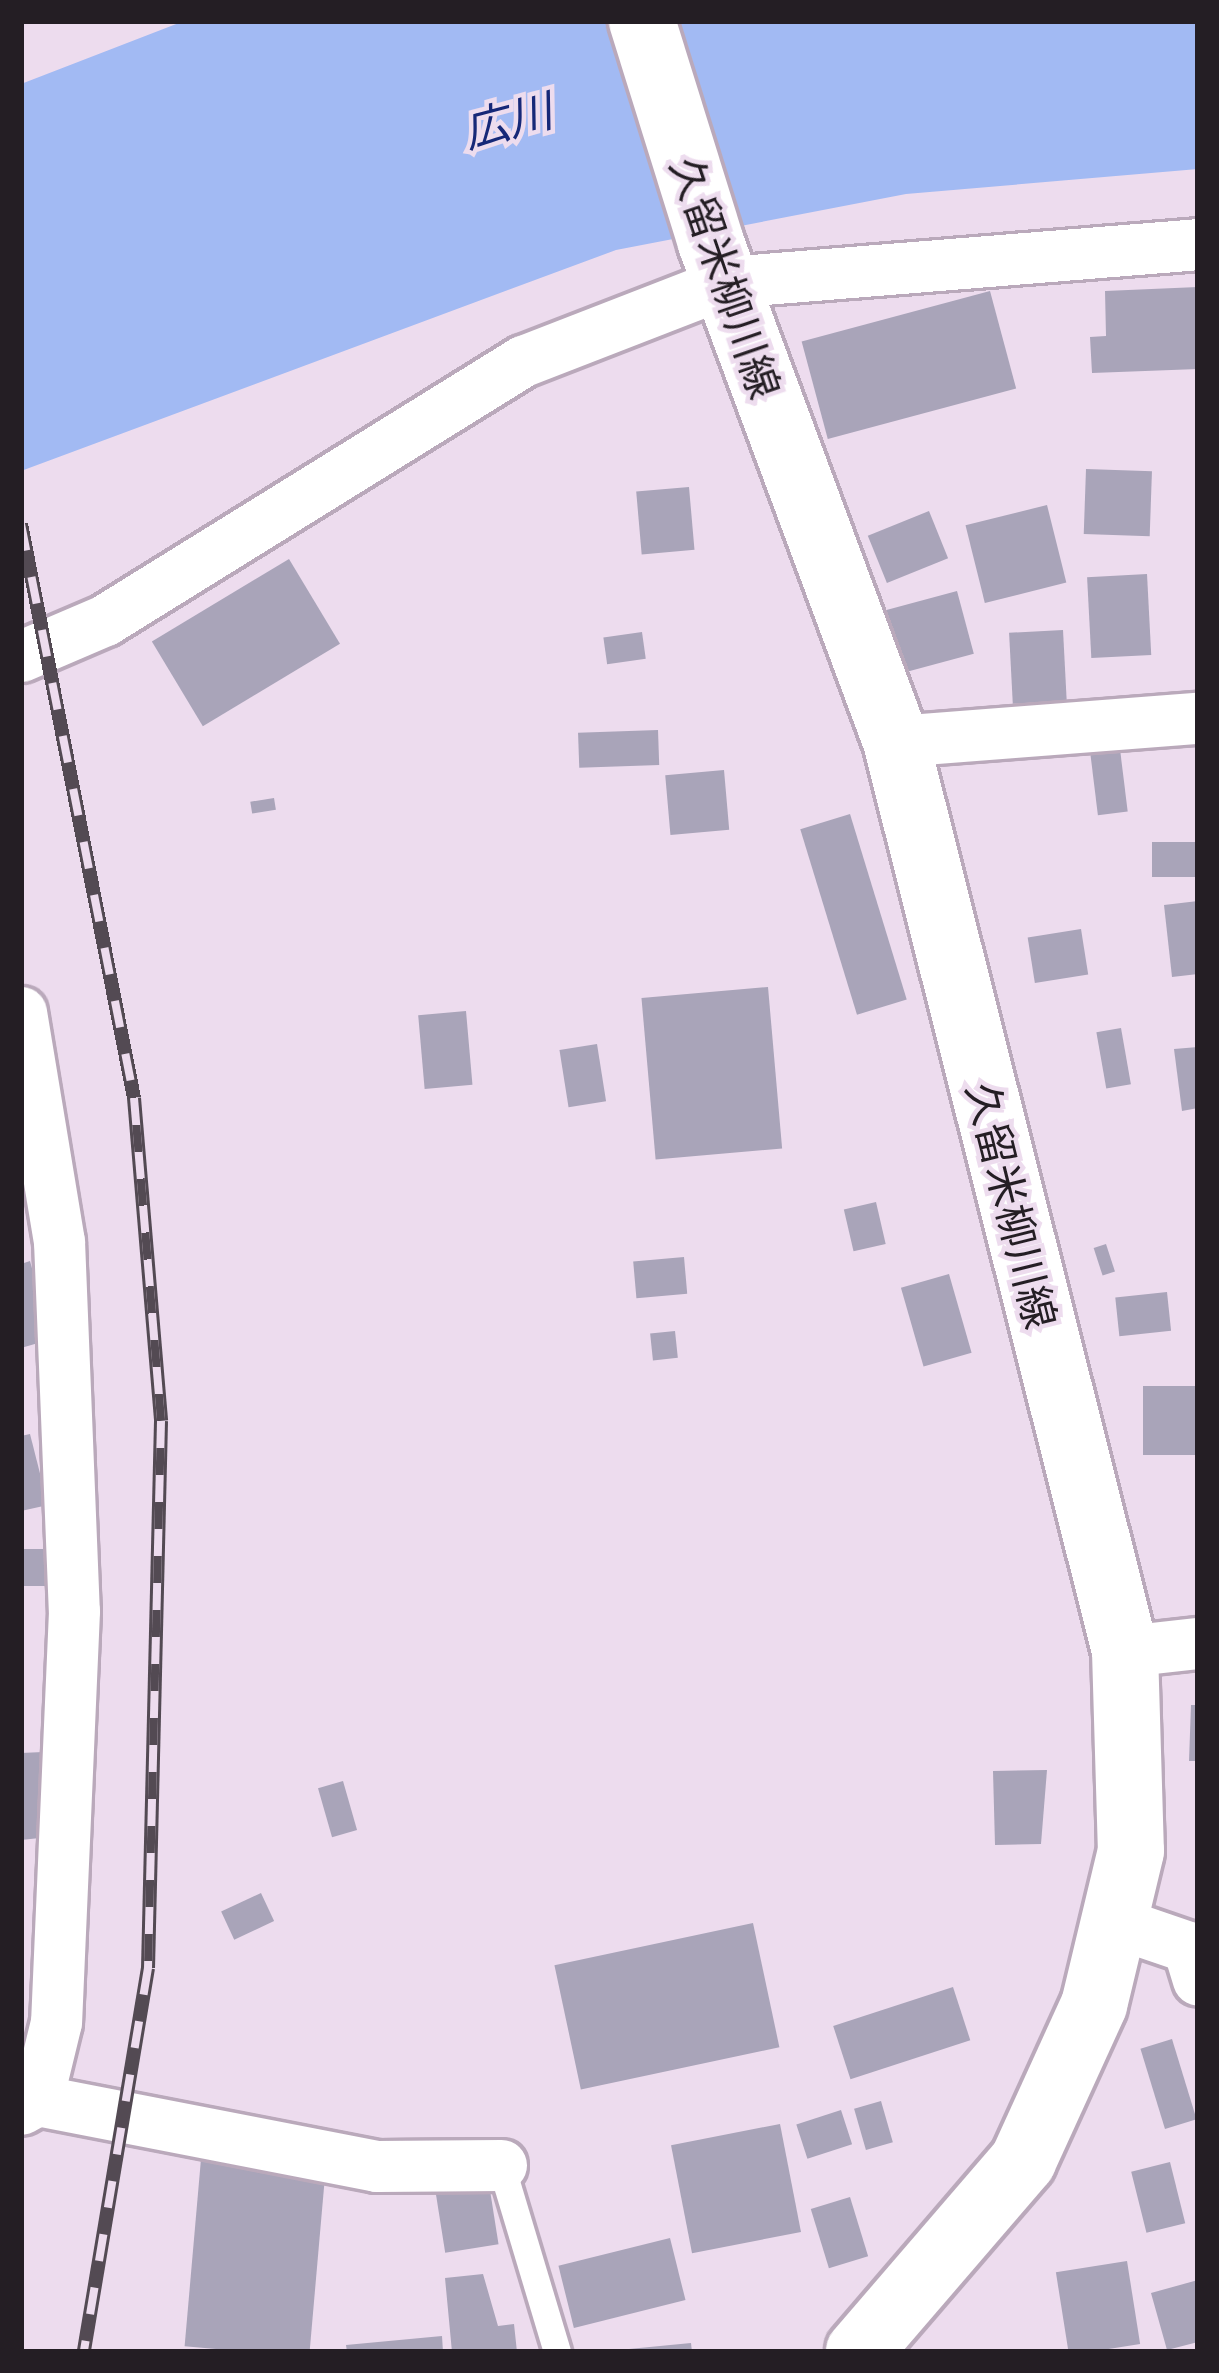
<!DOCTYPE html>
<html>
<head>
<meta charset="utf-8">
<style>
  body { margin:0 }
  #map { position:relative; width:1219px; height:2373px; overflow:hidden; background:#eddcee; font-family:Commissioner,"Noto Sans JP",sans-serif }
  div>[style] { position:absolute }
  .water>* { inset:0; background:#a2baf3 }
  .building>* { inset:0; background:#a9a4b9; transform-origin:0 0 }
  .roads { filter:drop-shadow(3px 0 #baa9bb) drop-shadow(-3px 0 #baa9bb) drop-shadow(0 3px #baa9bb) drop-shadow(0 -3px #baa9bb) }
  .lane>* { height:27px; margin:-13.5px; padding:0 13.5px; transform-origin:13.5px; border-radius:13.5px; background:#fff }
  .street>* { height:51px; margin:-25.5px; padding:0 25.5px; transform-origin:25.5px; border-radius:25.5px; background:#fff }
  .primary>* { height:66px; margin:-33px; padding:0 33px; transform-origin:33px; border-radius:33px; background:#fff }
  .rail>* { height:14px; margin-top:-7px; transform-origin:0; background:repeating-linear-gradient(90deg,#eddcee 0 27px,#534a53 0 54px); box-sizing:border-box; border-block:3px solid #534a53 }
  span { translate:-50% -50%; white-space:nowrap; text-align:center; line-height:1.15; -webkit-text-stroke:9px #eddcee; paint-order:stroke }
  .street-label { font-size:42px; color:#241e24 }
  .water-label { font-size:45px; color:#162878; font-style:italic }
  .frame { position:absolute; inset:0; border:24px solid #241e24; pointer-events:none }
</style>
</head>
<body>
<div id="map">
  <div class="water">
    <i style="clip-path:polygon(184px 21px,1198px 21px,1198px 169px,906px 194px,616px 250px,21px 471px,21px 84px)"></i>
  </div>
  <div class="building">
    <i style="clip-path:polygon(1198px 287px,1198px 369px,1092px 373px,1090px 337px,1106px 336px,1105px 291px)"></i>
    <i style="left:990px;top:291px;width:101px;height:195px;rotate:75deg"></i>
    <i style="left:1086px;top:469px;width:66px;height:65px;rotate:2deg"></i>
    <i style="left:689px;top:487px;width:63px;height:53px;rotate:85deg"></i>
    <i style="left:1047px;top:505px;width:80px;height:84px;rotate:76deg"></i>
    <i style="left:929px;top:511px;width:51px;height:66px;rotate:68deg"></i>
    <i style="left:289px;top:559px;width:99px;height:160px;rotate:59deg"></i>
    <i style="left:1147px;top:574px;width:81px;height:60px;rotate:87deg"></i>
    <i style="left:957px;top:591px;width:65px;height:73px;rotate:75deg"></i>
    <i style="left:1063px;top:630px;width:71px;height:54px;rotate:87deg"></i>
    <i style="left:642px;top:632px;width:27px;height:39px;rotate:82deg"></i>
    <i style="left:658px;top:730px;width:35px;height:80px;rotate:88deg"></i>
    <i style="left:1120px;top:749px;width:63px;height:30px;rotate:83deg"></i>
    <i style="left:724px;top:770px;width:60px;height:59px;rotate:85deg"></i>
    <i style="left:274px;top:798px;width:12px;height:24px;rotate:81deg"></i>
    <i style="left:850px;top:814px;width:194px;height:52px;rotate:73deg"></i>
    <i style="left:1198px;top:842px;width:35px;height:46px;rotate:90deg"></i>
    <i style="clip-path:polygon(1198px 901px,1198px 974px,1172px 977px,1164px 905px)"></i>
    <i style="left:1081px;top:929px;width:46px;height:54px;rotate:81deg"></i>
    <i style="left:768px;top:987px;width:162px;height:127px;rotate:85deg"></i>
    <i style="left:466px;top:1011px;width:74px;height:48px;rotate:85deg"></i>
    <i style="left:1121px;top:1028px;width:57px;height:25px;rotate:80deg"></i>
    <i style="left:597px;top:1044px;width:58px;height:38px;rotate:81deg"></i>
    <i style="clip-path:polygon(1198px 1047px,1198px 1108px,1182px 1111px,1174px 1049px)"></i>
    <i style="left:876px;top:1202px;width:43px;height:33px;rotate:77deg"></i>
    <i style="left:1106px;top:1244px;width:29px;height:13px;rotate:72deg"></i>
    <i style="left:684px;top:1257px;width:37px;height:51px;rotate:85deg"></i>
    <i style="clip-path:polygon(30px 1261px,52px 1339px,21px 1348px,21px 1264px)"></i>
    <i style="left:949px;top:1274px;width:82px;height:50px;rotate:74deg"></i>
    <i style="left:1167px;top:1292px;width:39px;height:52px;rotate:84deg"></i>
    <i style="left:675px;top:1331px;width:27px;height:25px;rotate:84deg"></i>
    <i style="left:1198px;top:1386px;width:69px;height:55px;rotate:90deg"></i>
    <i style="clip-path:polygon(30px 1434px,48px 1505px,21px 1511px,21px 1436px)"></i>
    <i style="left:21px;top:1549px;width:28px;height:37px"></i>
    <i style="clip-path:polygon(1191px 1705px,1198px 1705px,1198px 1761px,1189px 1761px)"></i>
    <i style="clip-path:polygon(43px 1752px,49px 1837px,21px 1840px,21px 1753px)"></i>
    <i style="clip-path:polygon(1047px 1770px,1041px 1844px,995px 1845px,993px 1771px)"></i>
    <i style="left:343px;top:1781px;width:51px;height:26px;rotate:74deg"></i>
    <i style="left:261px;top:1893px;width:31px;height:44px;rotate:65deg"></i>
    <i style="left:753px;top:1923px;width:127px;height:203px;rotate:78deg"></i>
    <i style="left:953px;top:1987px;width:56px;height:126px;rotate:72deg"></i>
    <i style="left:1172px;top:2039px;width:84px;height:33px;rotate:73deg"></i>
    <i style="left:881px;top:2101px;width:43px;height:28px;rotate:74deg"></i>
    <i style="left:841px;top:2110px;width:36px;height:47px;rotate:72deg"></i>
    <i style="left:780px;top:2124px;width:110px;height:111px;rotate:79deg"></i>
    <i style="left:201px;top:2159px;width:125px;height:188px;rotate:5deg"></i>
    <i style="left:1170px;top:2162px;width:63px;height:40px;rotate:76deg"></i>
    <i style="left:489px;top:2184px;width:61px;height:54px;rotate:81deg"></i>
    <i style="left:850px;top:2197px;width:62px;height:41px;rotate:73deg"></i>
    <i style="left:670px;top:2238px;width:64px;height:115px;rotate:76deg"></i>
    <i style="left:1127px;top:2261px;width:84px;height:72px;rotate:81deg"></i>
    <i style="clip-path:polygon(483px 2274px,498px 2326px,514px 2324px,517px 2352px,452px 2352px,445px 2278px)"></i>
    <i style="clip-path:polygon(1198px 2280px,1198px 2342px,1167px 2350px,1151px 2293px)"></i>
    <i style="clip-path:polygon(442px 2336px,443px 2352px,347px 2352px,346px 2345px)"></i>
    <i style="clip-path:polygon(691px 2343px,692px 2352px,629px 2352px,629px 2349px)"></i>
  </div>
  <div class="roads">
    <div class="lane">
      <i style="left:501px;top:2165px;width:195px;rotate:73.3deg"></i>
    </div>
    <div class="street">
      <i style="left:21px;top:656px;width:91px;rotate:-23.2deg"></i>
      <i style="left:105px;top:620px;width:492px;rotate:-31.8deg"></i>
      <i style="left:523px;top:361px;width:219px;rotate:-21.2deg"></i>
      <i style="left:727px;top:282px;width:473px;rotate:-4.6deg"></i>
      <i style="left:896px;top:741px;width:303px;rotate:-4.4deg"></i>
      <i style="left:21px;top:1012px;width:232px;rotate:80.6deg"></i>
      <i style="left:59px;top:1241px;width:370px;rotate:87.7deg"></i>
      <i style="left:74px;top:1611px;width:411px;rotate:92.5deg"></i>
      <i style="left:56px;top:2022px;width:80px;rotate:103.7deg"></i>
      <i style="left:37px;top:2100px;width:18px;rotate:151deg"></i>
      <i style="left:1125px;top:1651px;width:73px;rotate:-6.3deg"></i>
      <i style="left:1115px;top:1922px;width:77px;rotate:18.9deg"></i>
      <i style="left:1188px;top:1947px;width:34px;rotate:73deg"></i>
      <i style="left:37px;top:2100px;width:346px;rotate:11deg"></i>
      <i style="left:377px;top:2166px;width:124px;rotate:-0.5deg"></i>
    </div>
    <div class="primary">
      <i style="left:642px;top:21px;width:232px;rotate:72.7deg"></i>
      <i style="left:711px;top:243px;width:531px;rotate:69.62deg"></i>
      <i style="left:896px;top:741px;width:938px;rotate:75.87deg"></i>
      <i style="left:1125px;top:1651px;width:200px;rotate:88.3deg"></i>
      <i style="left:1131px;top:1851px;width:158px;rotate:103.5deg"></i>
      <i style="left:1094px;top:2005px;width:171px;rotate:114.5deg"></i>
      <i style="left:1023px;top:2161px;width:252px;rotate:130.7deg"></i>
    </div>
  </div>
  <div class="rail">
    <i style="left:21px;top:524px;width:585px;rotate:78.86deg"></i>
    <i style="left:134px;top:1098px;width:324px;rotate:85.2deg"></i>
    <i style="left:161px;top:1421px;width:547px;rotate:91.36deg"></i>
    <i style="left:148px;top:1968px;width:389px;rotate:99.5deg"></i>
  </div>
  <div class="street-label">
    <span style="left:727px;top:277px;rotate:71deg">久留米柳川線</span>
    <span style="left:1013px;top:1205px;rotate:76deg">久留米柳川線</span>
  </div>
  <div class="water-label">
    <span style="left:507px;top:119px;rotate:-15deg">広川</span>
  </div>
  <div class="frame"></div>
</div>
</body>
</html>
